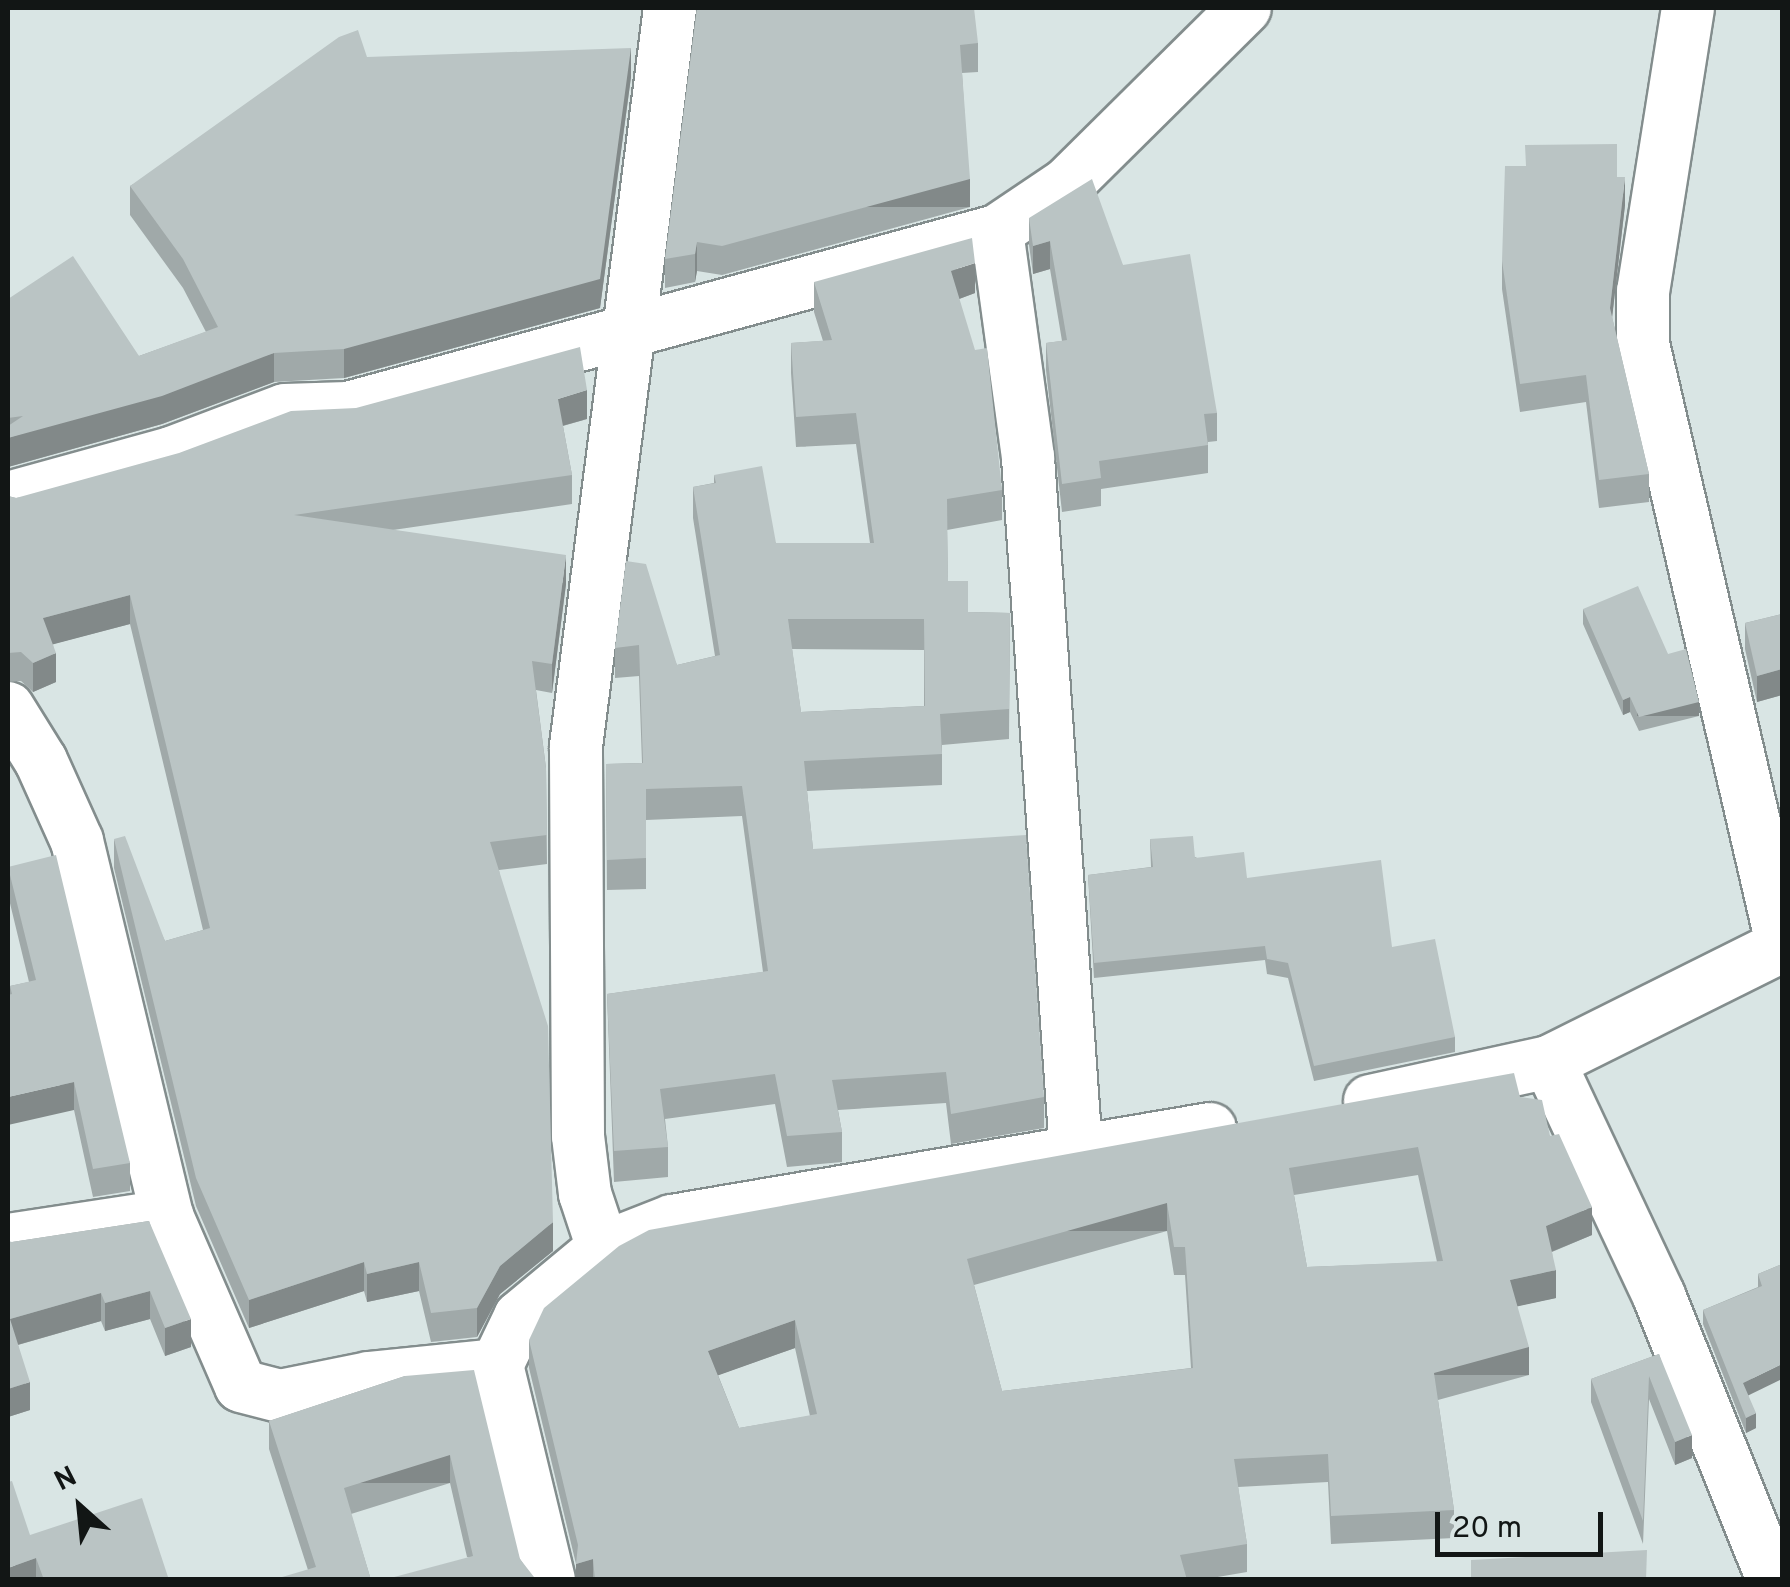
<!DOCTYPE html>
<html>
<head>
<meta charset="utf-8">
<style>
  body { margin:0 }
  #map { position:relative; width:1790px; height:1587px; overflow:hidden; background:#d9e5e4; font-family:Overpass,sans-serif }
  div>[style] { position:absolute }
  .roads { filter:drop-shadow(2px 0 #838d8d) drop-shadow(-2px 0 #838d8d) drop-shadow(0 2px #838d8d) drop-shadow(0 -2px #838d8d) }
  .minor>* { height:52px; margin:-26px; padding:0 26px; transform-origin:26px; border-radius:26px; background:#fff }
  .wall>* { inset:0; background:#a0a9a9 }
  .shaded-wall>* { inset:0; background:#828989; transform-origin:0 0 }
  .building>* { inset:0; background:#bac4c4 }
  span { translate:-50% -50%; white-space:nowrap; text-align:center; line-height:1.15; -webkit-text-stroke:8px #d9e5e4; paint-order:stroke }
  .frame { position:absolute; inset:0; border:10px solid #121615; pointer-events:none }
  .north { position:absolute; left:30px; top:1457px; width:100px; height:100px; -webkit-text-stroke:8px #d9e5e4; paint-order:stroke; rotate:333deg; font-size:28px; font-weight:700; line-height:40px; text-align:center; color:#121615 }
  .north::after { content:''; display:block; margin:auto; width:35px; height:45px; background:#121615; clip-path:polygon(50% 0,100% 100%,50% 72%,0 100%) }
  .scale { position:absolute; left:1435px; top:1512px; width:168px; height:45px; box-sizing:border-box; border:5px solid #121615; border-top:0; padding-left:12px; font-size:30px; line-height:35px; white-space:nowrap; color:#121615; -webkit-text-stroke:8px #d9e5e4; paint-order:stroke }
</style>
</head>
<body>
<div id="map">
  <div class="roads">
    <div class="minor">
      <i style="left:1688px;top:8px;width:287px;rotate:99deg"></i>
      <i style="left:1643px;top:291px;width:53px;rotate:90deg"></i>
      <i style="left:1643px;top:344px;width:615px;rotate:76.94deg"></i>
      <i style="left:997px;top:231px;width:229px;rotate:82.2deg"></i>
      <i style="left:1028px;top:458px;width:696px;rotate:86.04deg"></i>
      <i style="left:8px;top:498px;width:169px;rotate:-15.4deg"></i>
      <i style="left:171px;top:453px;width:122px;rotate:-20.7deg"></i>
      <i style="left:285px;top:410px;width:63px;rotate:-1.8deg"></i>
      <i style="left:348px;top:408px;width:673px;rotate:-15.26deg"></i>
      <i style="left:997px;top:231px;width:84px;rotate:-33.9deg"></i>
      <i style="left:1067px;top:184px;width:250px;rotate:-44.7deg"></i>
      <i style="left:8px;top:708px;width:62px;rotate:58.1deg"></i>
      <i style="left:41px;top:761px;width:88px;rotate:65.8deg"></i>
      <i style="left:77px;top:841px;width:386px;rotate:76.5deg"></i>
      <i style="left:167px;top:1216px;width:185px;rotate:66.5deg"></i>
      <i style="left:241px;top:1386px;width:40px;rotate:14.4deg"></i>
      <i style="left:280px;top:1396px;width:91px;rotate:-11.4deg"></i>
      <i style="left:369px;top:1378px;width:129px;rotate:-5.8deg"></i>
      <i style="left:1549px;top:1062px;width:259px;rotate:64.8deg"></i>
      <i style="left:1659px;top:1296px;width:306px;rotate:68.1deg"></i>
      <i style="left:1370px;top:1101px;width:183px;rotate:-12.3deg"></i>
      <i style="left:1549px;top:1062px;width:260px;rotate:-26.5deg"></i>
      <i style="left:8px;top:1240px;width:161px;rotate:-8.6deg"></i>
      <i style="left:603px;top:1248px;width:57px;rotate:-108.4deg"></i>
      <i style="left:585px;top:1194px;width:58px;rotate:-96.9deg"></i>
      <i style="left:578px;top:1136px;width:390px;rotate:-90.3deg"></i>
      <i style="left:576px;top:746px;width:744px;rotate:-82.74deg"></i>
      <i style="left:549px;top:1580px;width:221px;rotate:-103.6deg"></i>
      <i style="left:497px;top:1365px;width:53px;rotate:-64.4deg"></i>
      <i style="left:520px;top:1317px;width:108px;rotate:-39.7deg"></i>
      <i style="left:603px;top:1248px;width:74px;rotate:-21.4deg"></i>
      <i style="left:672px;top:1221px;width:546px;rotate:-9.7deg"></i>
    </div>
  </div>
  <div class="wall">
    <i style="clip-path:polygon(697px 8px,978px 43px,978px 72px,962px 73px,970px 207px,722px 275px,697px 271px,695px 282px,665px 288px,665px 259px)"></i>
    <i style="clip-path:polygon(367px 57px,631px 77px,600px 308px,344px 378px,274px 382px,162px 424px,8px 467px,8px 299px,139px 356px,206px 332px,183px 288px,130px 215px,130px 186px)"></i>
    <i style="clip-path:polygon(1617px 177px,1625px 205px,1612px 317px,1649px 474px,1649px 502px,1599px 508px,1586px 402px,1520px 412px,1502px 289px,1502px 261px)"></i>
    <i style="clip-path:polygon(1029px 218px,1123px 265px,1217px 413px,1217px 441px,1208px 442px,1208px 473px,1101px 489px,1101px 506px,1062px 512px,1046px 370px,1046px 343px,1062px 341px,1050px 269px,1033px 274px,1029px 245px)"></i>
    <i style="clip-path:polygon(evenodd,814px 282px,975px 293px,959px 299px,1002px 490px,1002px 520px,947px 530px,948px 581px,968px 612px,1010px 613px,1009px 739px,942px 745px,942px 785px,807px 791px,813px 849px,1044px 1097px,1044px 1128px,951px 1144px,946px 1103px,838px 1110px,842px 1132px,842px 1162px,787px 1167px,775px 1104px,665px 1119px,668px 1147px,668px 1177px,614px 1182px,607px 994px,763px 972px,742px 816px,646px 820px,646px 889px,607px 890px,606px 764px,642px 763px,639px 676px,615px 678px,615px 648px,626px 561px,677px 665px,715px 656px,693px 518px,693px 487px,714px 483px,714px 475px,776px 543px,870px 543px,856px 444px,796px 447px,791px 373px,791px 343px,823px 341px,814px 312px,814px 282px,792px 649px,924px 650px,924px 706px,801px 712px,792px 649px)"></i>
    <i style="clip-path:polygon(587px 419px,563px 426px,572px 475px,572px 504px,393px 530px,566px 584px,552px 693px,536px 690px,546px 768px,547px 864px,499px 870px,553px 1251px,500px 1294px,477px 1337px,431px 1342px,419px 1291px,367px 1302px,364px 1291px,249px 1328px,196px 1206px,114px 868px,114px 839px,165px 941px,203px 930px,130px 624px,53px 644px,56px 682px,33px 692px,21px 681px,8px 682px,8px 496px,16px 498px)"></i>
    <i style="clip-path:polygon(1583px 609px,1668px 654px,1699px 716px,1639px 731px,1630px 712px,1623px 715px,1583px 624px)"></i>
    <i style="clip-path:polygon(1782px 614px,1782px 695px,1757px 702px,1745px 649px,1745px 623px)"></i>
    <i style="clip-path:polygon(1150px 839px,1247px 878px,1392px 947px,1455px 1037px,1455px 1052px,1314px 1081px,1288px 978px,1267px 974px,1265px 960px,1094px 978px,1088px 875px,1151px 867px)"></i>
    <i style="clip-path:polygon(8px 867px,130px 1163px,130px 1191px,93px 1197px,74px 1110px,10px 995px,10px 986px,29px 982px,8px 895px)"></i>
    <i style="clip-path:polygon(evenodd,1520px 1097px,1550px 1136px,1592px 1235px,1552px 1252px,1556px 1298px,1517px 1306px,1529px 1375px,1438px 1400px,1454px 1510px,1454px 1538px,1331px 1544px,1328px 1482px,1238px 1487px,1247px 1544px,1247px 1572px,1200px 1580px,576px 1580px,576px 1564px,529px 1368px,529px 1340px,1520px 1097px,1418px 1175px,1437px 1262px,1307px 1267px,1294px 1195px,1418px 1175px,1520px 1097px,1167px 1231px,1174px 1275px,1185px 1275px,1191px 1368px,1002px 1391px,974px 1285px,1167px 1231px,1520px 1097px,795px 1348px,810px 1416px,739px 1428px,718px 1375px,795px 1348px)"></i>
    <i style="clip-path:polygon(149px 1221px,191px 1347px,165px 1356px,150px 1319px,105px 1331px,101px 1321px,18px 1345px,30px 1410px,8px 1417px,12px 1242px)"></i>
    <i style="clip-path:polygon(1782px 1264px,1748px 1396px,1756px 1428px,1746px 1433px,1703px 1324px,1703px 1310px,1758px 1287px,1758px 1274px)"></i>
    <i style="clip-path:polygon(1659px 1354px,1692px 1458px,1675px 1465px,1649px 1399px,1643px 1544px,1591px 1402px,1591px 1379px)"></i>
    <i style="clip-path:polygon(405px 1376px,520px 1559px,534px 1580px,467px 1557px,450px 1483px,351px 1514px,371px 1580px,308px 1570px,269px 1449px,269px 1421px)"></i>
    <i style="clip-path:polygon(30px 1535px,169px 1580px,37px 1580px,36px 1577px,28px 1580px,8px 1580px)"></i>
  </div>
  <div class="shaded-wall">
    <i style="clip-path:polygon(631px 48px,631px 77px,600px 308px,344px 378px,344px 349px)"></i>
    <i style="clip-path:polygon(1625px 177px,1625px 205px,1610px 336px,1610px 308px)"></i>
    <i style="left:970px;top:179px;width:28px;height:257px;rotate:90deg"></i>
    <i style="clip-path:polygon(1050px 241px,1050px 269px,1033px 274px,1033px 246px)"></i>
    <i style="clip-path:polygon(697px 242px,697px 271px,695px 282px,695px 254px)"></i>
    <i style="clip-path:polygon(975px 263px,975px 293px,951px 302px,951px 271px)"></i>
    <i style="clip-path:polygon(274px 353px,274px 382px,162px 424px,8px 467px,8px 438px)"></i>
    <i style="clip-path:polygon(587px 390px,587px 419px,558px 427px,558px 399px)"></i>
    <i style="clip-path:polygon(566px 555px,566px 584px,552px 693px,552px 664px)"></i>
    <i style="clip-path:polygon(130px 595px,130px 624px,43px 647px,43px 618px)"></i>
    <i style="clip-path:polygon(56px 653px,56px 682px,33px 692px,33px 663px)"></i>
    <i style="clip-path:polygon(1782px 669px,1782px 695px,1757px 702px,1757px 676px)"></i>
    <i style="clip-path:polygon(1630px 697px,1630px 712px,1623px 715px,1623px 700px)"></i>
    <i style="left:1699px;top:702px;width:14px;height:62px;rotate:90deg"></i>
    <i style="clip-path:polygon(74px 1082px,74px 1110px,8px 1125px,8px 1097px)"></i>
    <i style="left:1167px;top:1203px;width:28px;height:208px;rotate:90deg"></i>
    <i style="clip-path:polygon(1592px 1207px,1592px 1235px,1546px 1254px,1546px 1226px)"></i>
    <i style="clip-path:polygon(553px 1222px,553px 1251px,500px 1294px,477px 1337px,477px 1308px,500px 1266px)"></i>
    <i style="clip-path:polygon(364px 1262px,364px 1291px,249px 1328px,249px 1300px)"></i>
    <i style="clip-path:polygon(419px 1262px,419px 1291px,367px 1302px,367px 1274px)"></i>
    <i style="clip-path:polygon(1556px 1270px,1556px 1298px,1510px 1308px,1510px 1280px)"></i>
    <i style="clip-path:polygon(150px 1291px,150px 1319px,105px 1331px,105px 1303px)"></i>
    <i style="clip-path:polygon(101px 1293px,101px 1321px,10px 1347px,10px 1319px)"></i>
    <i style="clip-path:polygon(191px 1319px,191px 1347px,165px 1356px,165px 1328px)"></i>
    <i style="clip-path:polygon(795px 1320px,795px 1348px,708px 1379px,708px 1351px)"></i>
    <i style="left:1529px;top:1347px;width:28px;height:98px;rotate:90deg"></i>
    <i style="clip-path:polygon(1782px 1364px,1782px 1379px,1743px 1398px,1743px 1383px)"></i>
    <i style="clip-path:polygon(30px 1382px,30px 1410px,8px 1417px,8px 1389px)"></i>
    <i style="clip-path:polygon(1756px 1413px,1756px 1428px,1746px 1433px,1746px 1418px)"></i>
    <i style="clip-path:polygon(1692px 1435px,1692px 1458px,1675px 1465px,1675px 1442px)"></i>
    <i style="left:450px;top:1455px;width:28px;height:111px;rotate:90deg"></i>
    <i style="clip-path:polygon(36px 1558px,36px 1577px,28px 1580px,8px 1580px,8px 1568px)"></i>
    <i style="clip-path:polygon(593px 1559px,593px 1580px,576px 1580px,576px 1564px)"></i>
  </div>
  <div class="building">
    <i style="clip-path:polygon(697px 8px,974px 8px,978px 43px,960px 45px,970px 179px,722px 246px,697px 242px,695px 254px,665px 259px)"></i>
    <i style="clip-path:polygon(358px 30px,367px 57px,631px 48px,600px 279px,344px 349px,274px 353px,162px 396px,8px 438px,8px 426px,23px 416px,8px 418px,8px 299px,73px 256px,139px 356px,218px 327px,183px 259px,130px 186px,339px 37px)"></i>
    <i style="clip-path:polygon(1617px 144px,1617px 177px,1625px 177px,1610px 308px,1649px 474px,1599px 480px,1586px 375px,1520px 384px,1502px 261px,1505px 166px,1526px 166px,1525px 145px)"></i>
    <i style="clip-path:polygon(1092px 179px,1123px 265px,1190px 254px,1217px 413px,1204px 414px,1208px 445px,1099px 461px,1101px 478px,1062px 484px,1046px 343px,1067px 340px,1050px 241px,1033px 246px,1029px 218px)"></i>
    <i style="clip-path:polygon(evenodd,972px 238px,975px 263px,951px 271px,975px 350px,987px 348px,1002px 490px,947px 499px,948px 581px,968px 581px,968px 612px,1010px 613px,1009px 709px,940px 714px,942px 754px,804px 761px,813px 849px,1026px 835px,1044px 1097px,951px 1114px,946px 1072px,832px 1080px,842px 1132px,787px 1136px,775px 1074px,660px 1089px,668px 1147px,614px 1151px,607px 994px,768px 971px,742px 786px,646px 789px,646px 858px,607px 860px,606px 764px,643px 763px,639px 645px,615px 648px,626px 561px,646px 564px,677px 665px,720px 655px,693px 487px,716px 483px,714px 475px,762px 466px,776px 543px,874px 543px,856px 413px,796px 417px,791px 343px,832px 340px,814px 282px,972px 238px,788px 619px,924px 619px,925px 706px,801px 712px,788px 619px)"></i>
    <i style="clip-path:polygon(580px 347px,587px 390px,558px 399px,572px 475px,294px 515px,566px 555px,552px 664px,532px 661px,546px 768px,547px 835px,490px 842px,548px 1026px,553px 1222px,500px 1266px,477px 1308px,431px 1313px,419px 1262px,367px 1274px,364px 1262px,249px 1300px,196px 1178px,114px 839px,125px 836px,165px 941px,210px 928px,130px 595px,43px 618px,56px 653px,33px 663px,21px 652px,8px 653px,8px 496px,16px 498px,179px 453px,291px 411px,356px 408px)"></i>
    <i style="clip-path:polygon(1638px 586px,1668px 654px,1686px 649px,1699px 702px,1639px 717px,1630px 697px,1623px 700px,1583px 609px)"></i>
    <i style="clip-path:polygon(1782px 614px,1782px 669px,1757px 676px,1745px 623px)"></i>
    <i style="clip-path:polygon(1193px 836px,1195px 858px,1244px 852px,1247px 878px,1381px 860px,1392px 947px,1435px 939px,1455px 1037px,1314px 1066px,1288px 963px,1267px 959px,1265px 946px,1094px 963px,1088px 875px,1153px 867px,1150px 839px)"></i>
    <i style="clip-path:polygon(56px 855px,130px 1163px,93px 1169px,74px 1082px,8px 1097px,8px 995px,12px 994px,10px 986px,36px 980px,8px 867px)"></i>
    <i style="clip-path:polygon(evenodd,1514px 1073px,1520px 1097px,1542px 1100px,1550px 1136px,1559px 1134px,1592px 1207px,1546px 1226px,1556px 1270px,1510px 1280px,1529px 1347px,1434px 1373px,1454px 1510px,1331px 1516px,1328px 1454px,1234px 1459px,1247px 1544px,1180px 1555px,1187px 1580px,595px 1580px,593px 1559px,576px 1564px,578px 1545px,529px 1340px,544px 1308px,619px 1246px,649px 1230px,1514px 1073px,1418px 1147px,1443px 1261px,1307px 1267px,1289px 1168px,1418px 1147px,1514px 1073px,1167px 1203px,1174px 1247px,1185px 1247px,1193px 1368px,1002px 1391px,967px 1259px,1167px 1203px,1514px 1073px,795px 1320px,817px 1414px,739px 1428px,708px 1351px,795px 1320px)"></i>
    <i style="clip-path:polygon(149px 1221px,191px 1319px,165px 1328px,150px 1291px,105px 1303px,101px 1293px,10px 1319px,30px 1382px,8px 1389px,8px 1241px,12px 1242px)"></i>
    <i style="clip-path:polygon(1782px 1264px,1782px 1364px,1743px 1383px,1756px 1413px,1746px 1418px,1703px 1310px,1762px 1286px,1758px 1274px)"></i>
    <i style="clip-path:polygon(1659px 1354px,1692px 1435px,1675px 1442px,1649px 1376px,1643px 1521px,1591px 1379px)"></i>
    <i style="clip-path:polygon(474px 1370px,520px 1559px,534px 1577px,525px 1580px,383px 1580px,473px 1556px,450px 1455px,344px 1488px,371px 1580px,272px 1580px,316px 1567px,269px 1421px,405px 1376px)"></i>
    <i style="clip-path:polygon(12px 1481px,30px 1535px,142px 1498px,169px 1580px,44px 1580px,36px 1558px,8px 1568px,8px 1482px)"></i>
    <i style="clip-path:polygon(1647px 1550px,1646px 1580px,1471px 1580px,1471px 1560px)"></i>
  </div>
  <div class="frame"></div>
  <div class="north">N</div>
  <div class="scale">20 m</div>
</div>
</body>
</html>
